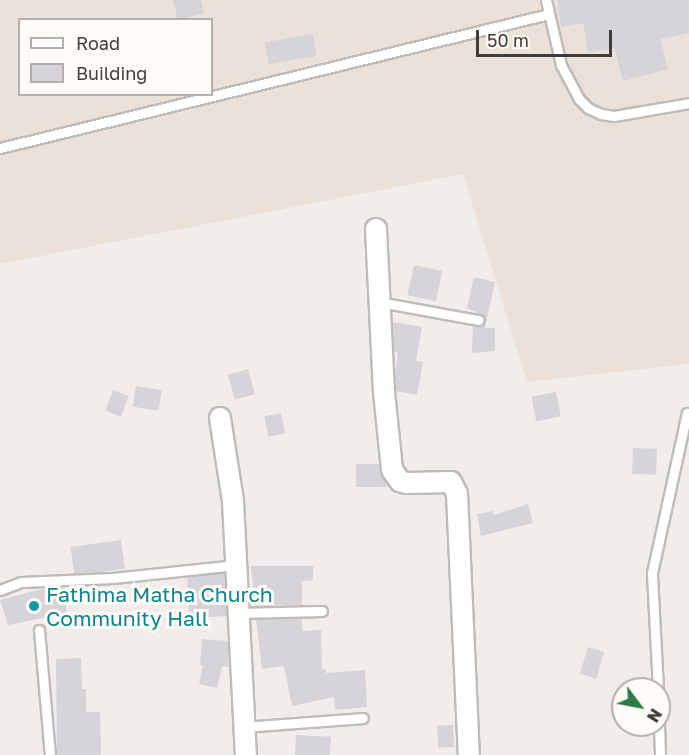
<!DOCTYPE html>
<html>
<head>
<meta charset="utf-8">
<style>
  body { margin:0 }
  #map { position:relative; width:689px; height:755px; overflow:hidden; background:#f1edea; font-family:"Golos Text",sans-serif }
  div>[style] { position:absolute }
  .built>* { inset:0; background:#ebe1d8 }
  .building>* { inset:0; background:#d6d4d8; transform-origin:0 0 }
  .roads { filter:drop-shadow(2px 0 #bfbcb9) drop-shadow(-2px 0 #bfbcb9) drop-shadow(0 2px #bfbcb9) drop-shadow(0 -2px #bfbcb9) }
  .service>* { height:9px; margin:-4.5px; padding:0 4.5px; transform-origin:4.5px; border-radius:4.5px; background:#fff }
  .minor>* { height:20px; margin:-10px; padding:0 10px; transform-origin:10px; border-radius:10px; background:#fff }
  .dots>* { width:16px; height:16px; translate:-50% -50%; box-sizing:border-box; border:3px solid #fffbf7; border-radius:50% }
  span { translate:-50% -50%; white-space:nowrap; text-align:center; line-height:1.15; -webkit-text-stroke:6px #fffbf7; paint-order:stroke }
  .culture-label { font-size:21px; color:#0d838f }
  .left { translate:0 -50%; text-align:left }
  .legend { position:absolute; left:18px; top:18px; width:195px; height:78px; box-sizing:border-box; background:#fffbf7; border:2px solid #b2afac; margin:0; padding:8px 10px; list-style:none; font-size:18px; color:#3e3d3b }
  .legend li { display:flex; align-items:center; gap:12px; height:30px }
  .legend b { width:30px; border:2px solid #b2afac }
  .north { position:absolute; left:611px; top:677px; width:60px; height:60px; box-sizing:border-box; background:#fffbf7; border:2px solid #b2afac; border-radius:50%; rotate:122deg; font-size:16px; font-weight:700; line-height:24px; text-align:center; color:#3e3d3b }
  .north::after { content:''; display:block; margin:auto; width:21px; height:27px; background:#2d7948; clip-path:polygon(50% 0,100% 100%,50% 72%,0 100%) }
  .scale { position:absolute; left:476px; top:30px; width:136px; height:27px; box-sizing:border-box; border:3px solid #3e3d3b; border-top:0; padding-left:8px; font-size:18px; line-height:21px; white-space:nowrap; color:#3e3d3b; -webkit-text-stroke:4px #fffbf7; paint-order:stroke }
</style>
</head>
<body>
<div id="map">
  <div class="built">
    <i style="clip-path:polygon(evenodd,0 0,689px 0,689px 364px,527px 382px,463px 174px,0 264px,0 0,20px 20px,212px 20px,212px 94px,20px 94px,20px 20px)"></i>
  </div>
  <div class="building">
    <i style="clip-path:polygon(173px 0,201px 0,204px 13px,178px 20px)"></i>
    <i style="clip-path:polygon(557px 0,689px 0,689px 33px,660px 39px,668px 69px,623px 81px,614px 48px,588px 53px,583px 23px,561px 27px)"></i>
    <i style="left:313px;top:34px;width:22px;height:49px;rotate:80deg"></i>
    <i style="left:414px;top:265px;width:29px;height:31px;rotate:12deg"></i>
    <i style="clip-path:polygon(474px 277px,495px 282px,485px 328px,495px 328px,495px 351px,472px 353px,473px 326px,481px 326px,485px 321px,482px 315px,467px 308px)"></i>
    <i style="clip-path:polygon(393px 322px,422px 327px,416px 361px,423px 362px,417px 395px,396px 391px,395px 371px,398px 353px,394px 352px)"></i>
    <i style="left:248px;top:369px;width:26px;height:21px;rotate:74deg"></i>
    <i style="left:136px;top:386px;width:26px;height:21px;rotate:9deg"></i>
    <i style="left:113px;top:390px;width:17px;height:22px;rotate:21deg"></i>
    <i style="left:556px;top:392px;width:25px;height:25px;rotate:79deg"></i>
    <i style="left:281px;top:413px;width:21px;height:17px;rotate:79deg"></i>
    <i style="left:633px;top:448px;width:24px;height:26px;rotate:2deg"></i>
    <i style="clip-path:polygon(356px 464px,379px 464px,387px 487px,356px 487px)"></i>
    <i style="clip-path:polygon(528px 504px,533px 523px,481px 536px,477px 514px,493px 511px,494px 515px)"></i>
    <i style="left:121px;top:540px;width:29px;height:51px;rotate:82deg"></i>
    <i style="clip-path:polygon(251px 566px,313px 566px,313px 580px,302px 581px,302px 605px,255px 606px)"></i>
    <i style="left:225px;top:573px;width:43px;height:38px;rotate:87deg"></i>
    <i style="clip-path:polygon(50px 587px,63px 587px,67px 613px,8px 625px,0 600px)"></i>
    <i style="clip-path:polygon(302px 618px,302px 631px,321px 630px,322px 669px,325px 669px,326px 673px,365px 670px,367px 707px,335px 710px,334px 697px,292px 706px,284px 666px,262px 669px,256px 619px)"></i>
    <i style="clip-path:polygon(202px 639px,228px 641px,229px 667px,222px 666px,217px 688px,199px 684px,203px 665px,200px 665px)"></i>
    <i style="left:588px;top:647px;width:17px;height:28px;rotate:17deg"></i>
    <i style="clip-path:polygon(81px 658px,82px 689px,86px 689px,86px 712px,100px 712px,101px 755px,57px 755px,56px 659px)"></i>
    <i style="left:453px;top:725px;width:22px;height:16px;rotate:87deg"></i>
    <i style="left:296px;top:735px;width:35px;height:20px;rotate:3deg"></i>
  </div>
  <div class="roads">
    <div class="service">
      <i style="left:546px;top:0;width:67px;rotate:77deg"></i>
      <i style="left:561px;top:65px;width:38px;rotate:62deg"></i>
      <i style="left:579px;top:99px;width:13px;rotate:45deg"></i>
      <i style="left:588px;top:108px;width:14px;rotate:25deg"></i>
      <i style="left:601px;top:114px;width:13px;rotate:9deg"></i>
      <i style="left:614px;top:116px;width:76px;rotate:-9.8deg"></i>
      <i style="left:0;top:148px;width:565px;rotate:-13.72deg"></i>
      <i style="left:379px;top:302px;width:101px;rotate:10.3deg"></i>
      <i style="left:0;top:590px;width:22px;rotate:-21deg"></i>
      <i style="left:21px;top:582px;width:92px;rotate:-2.5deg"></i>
      <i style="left:113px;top:578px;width:124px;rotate:-6deg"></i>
      <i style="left:239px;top:613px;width:83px;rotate:-1.4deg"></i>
      <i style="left:39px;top:630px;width:125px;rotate:85deg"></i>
      <i style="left:658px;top:689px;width:116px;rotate:-93deg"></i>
      <i style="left:652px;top:573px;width:164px;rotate:-77.7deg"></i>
      <i style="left:659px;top:725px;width:30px;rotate:88deg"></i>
      <i style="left:244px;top:727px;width:119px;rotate:-4.3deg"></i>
    </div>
    <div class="minor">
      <i style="left:376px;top:229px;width:163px;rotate:87.2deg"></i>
      <i style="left:384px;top:392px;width:78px;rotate:84.1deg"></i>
      <i style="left:392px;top:470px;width:14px;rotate:54deg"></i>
      <i style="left:400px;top:481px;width:6px;rotate:18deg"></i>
      <i style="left:406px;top:483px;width:45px;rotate:-1.3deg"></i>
      <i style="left:451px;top:482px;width:13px;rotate:63deg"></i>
      <i style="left:457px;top:494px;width:261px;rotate:87.4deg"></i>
      <i style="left:220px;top:418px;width:84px;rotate:81.1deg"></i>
      <i style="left:233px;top:501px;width:254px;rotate:87.1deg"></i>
    </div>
  </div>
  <div class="dots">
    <i style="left:34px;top:606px;background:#0f9aa8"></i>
  </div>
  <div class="culture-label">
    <span class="left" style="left:46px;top:606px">Fathima Matha Church<br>Community Hall</span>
  </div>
  <ul class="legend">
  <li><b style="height:8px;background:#fff"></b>Road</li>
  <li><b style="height:16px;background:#d6d4d8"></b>Building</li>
  </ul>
  <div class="north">N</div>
  <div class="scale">50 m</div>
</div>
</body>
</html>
